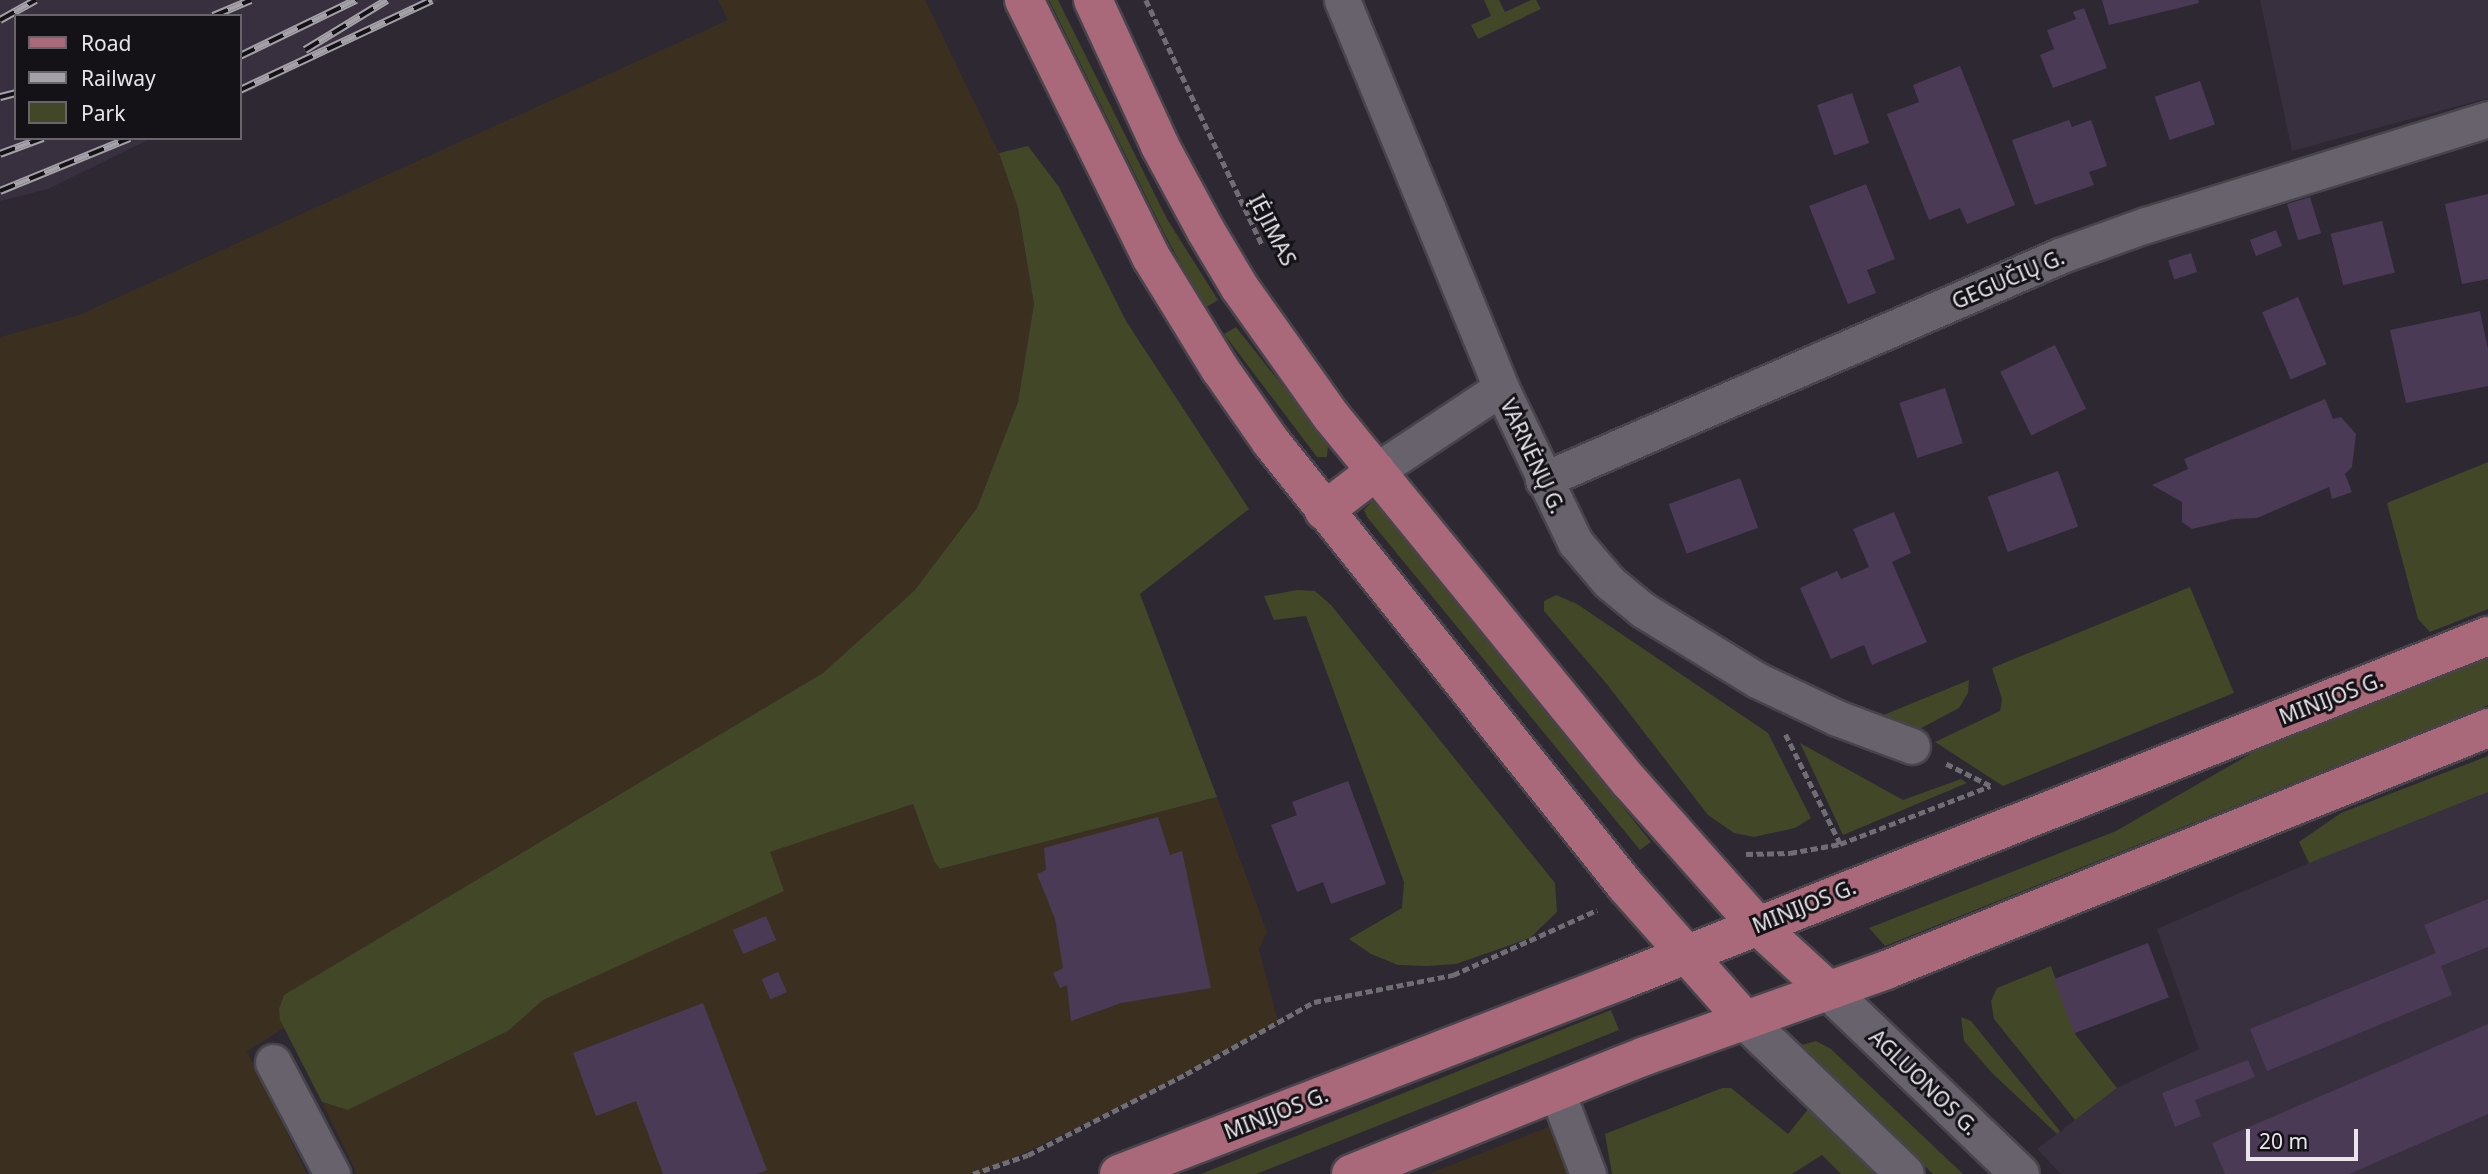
<!DOCTYPE html>
<html>
<head>
<meta charset="utf-8">
<style>
  body { margin:0 }
  #map { position:relative; width:2488px; height:1174px; overflow:hidden; background:#2d2831; font-family:"Noto Sans",sans-serif }
  div>[style] { position:absolute }
  .commercial>* { inset:0; background:#3b3020 }
  .built>* { inset:0; background:#38303e }
  .green>* { inset:0; background:#424728 }
  .building>* { inset:0; background:#4a3a56; transform-origin:0 0 }
  .path>* { height:4.5px; margin-top:-2.25px; transform-origin:0; background:repeating-linear-gradient(90deg,#716d75 0 7px,transparent 0 10.5px) }
  .roads { filter:drop-shadow(2px 0 #48444b) drop-shadow(-2px 0 #48444b) drop-shadow(0 2px #48444b) drop-shadow(0 -2px #48444b) }
  .minor>* { height:35px; margin:-17.5px; padding:0 17.5px; transform-origin:17.5px; border-radius:17.5px; background:#67626c }
  .secondary>* { height:38px; margin:-19px; padding:0 19px; transform-origin:19px; border-radius:19px; background:#67626c }
  .primary>* { height:38px; margin:-19px; padding:0 19px; transform-origin:19px; border-radius:19px; background:#aa697a }
  .rail>* { height:8px; margin-top:-4px; transform-origin:0; background:repeating-linear-gradient(90deg,#141216 0 16px,#a5a1a8 0 32px); box-sizing:border-box; border-block:2px solid #a5a1a8 }
  span { translate:-50% -50%; white-space:nowrap; text-align:center; line-height:1.15; -webkit-text-stroke:6px #141216; paint-order:stroke }
  .street-label { font-size:21px; color:#e9e5eb }
  .legend { position:absolute; left:14px; top:14px; width:228px; height:126px; box-sizing:border-box; background:#141216; border:2px solid #69666b; margin:0; padding:9px 12px; list-style:none; font-size:21px; color:#e9e5eb }
  .legend li { display:flex; align-items:center; gap:14px; height:35px }
  .legend b { width:35px; border:2px solid #69666b }
  .scale { position:absolute; left:2246px; top:1129px; width:112px; height:32px; box-sizing:border-box; border:4px solid #e9e5eb; border-top:0; padding-left:9px; font-size:21px; line-height:24px; white-space:nowrap; color:#e9e5eb; -webkit-text-stroke:5px #141216; paint-order:stroke }
</style>
</head>
<body>
<div id="map">
  <div class="commercial">
    <i style="clip-path:polygon(718px 0,925px 0,999px 153px,1018px 208px,1034px 304px,1018px 402px,977px 508px,914px 591px,823px 673px,284px 995px,280px 1020px,284px 1028px,247px 1051px,307px 1174px,0 1174px,0 337px,79px 315px,728px 20px)"></i>
    <i style="clip-path:polygon(1217px 797px,1267px 932px,1259px 949px,1278px 1022px,1149px 1093px,980px 1174px,357px 1174px,322px 1102px,348px 1110px,508px 1031px,543px 1000px,784px 890px,769px 852px,913px 804px,934px 861px,941px 869px)"></i>
    <i style="clip-path:polygon(1551px 1126px,1568px 1174px,1428px 1174px)"></i>
  </div>
  <div class="built">
    <i style="clip-path:polygon(0 0,438px 0,240px 96px,240px 16px,16px 16px,16px 138px,152px 138px,48px 189px,0 201px)"></i>
    <i style="clip-path:polygon(2260px 0,2488px 0,2488px 98px,2292px 151px)"></i>
    <i style="clip-path:polygon(2488px 756px,2488px 1174px,2061px 1174px,2037px 1149px,2117px 1088px,2199px 1049px,2157px 929px,2309px 863px,2299px 842px,2341px 813px)"></i>
  </div>
  <div class="green">
    <i style="clip-path:polygon(1049px 0,1058px 0,1167px 219px,1218px 300px,1205px 308px,1165px 235px)"></i>
    <i style="clip-path:polygon(1484px 0,1499px 0,1505px 12px,1531px 0,1536px 0,1541px 9px,1478px 39px,1471px 25px,1491px 16px)"></i>
    <i style="clip-path:polygon(1028px 146px,1059px 187px,1126px 321px,1249px 509px,1140px 594px,1217px 797px,940px 869px,934px 861px,913px 804px,770px 852px,784px 891px,543px 1000px,508px 1031px,348px 1110px,322px 1102px,280px 1020px,279px 1009px,284px 995px,823px 673px,914px 591px,977px 508px,1018px 402px,1034px 304px,1018px 208px,999px 153px)"></i>
    <i style="clip-path:polygon(1236px 327px,1328px 443px,1327px 457px,1317px 457px,1224px 334px)"></i>
    <i style="clip-path:polygon(2488px 462px,2488px 609px,2430px 632px,2418px 619px,2387px 503px)"></i>
    <i style="clip-path:polygon(1372px 501px,1378px 504px,1651px 842px,1640px 850px,1367px 517px,1364px 510px)"></i>
    <i style="clip-path:polygon(2190px 587px,2234px 693px,2003px 786px,1935px 742px,2000px 711px,2002px 699px,1992px 668px)"></i>
    <i style="clip-path:polygon(1297px 590px,1315px 591px,1331px 605px,1555px 883px,1557px 912px,1530px 938px,1456px 964px,1427px 966px,1398px 965px,1371px 954px,1349px 939px,1402px 908px,1404px 882px,1306px 616px,1274px 620px,1264px 596px)"></i>
    <i style="clip-path:polygon(1556px 595px,1577px 604px,1768px 733px,1811px 818px,1795px 828px,1754px 837px,1734px 833px,1708px 815px,1606px 683px,1544px 611px,1544px 601px)"></i>
    <i style="clip-path:polygon(2488px 656px,2488px 705px,1885px 946px,1869px 928px,2116px 831px,2259px 749px)"></i>
    <i style="clip-path:polygon(1969px 680px,1968px 693px,1959px 708px,1912px 733px,1881px 716px)"></i>
    <i style="clip-path:polygon(1800px 743px,1903px 800px,1961px 779px,1967px 783px,1843px 835px)"></i>
    <i style="clip-path:polygon(2488px 756px,2488px 792px,2309px 863px,2299px 842px,2341px 813px)"></i>
    <i style="clip-path:polygon(2051px 966px,2075px 1034px,2117px 1088px,2075px 1120px,1994px 1019px,1991px 1001px,1997px 988px)"></i>
    <i style="clip-path:polygon(1611px 1010px,1619px 1030px,1256px 1174px,1201px 1174px)"></i>
    <i style="clip-path:polygon(1961px 1017px,1971px 1021px,2060px 1131px,2057px 1134px,1992px 1073px,1964px 1041px)"></i>
    <i style="clip-path:polygon(1816px 1041px,1831px 1049px,1963px 1174px,1933px 1174px,1801px 1052px,1802px 1045px)"></i>
    <i style="clip-path:polygon(1722px 1088px,1731px 1088px,1788px 1134px,1809px 1108px,1877px 1174px,1841px 1174px,1822px 1155px,1792px 1174px,1612px 1174px,1605px 1134px)"></i>
  </div>
  <div class="building">
    <i style="clip-path:polygon(2102px 0,2198px 0,2199px 3px,2109px 25px)"></i>
    <i style="clip-path:polygon(2084px 8px,2107px 68px,2053px 88px,2040px 55px,2054px 49px,2047px 30px,2076px 19px,2073px 12px)"></i>
    <i style="clip-path:polygon(1960px 66px,2015px 205px,1967px 224px,1960px 208px,1929px 220px,1887px 114px,1919px 102px,1913px 85px)"></i>
    <i style="left:2200px;top:81px;width:46px;height:48px;rotate:71deg"></i>
    <i style="left:1852px;top:93px;width:53px;height:37px;rotate:71deg"></i>
    <i style="clip-path:polygon(2069px 120px,2072px 127px,2091px 120px,2107px 166px,2089px 172px,2094px 185px,2035px 205px,2012px 140px)"></i>
    <i style="clip-path:polygon(1866px 184px,1895px 259px,1867px 270px,1876px 293px,1848px 304px,1809px 206px)"></i>
    <i style="clip-path:polygon(2488px 194px,2488px 279px,2462px 284px,2445px 204px)"></i>
    <i style="left:2310px;top:197px;width:38px;height:24px;rotate:73deg"></i>
    <i style="left:2382px;top:221px;width:53px;height:53px;rotate:76deg"></i>
    <i style="left:2276px;top:230px;width:17px;height:28px;rotate:69deg"></i>
    <i style="left:2191px;top:253px;width:20px;height:24px;rotate:72deg"></i>
    <i style="left:2298px;top:297px;width:73px;height:39px;rotate:67deg"></i>
    <i style="clip-path:polygon(2480px 311px,2488px 349px,2488px 386px,2406px 403px,2390px 330px)"></i>
    <i style="left:2055px;top:345px;width:71px;height:61px;rotate:64deg"></i>
    <i style="left:1945px;top:388px;width:58px;height:48px;rotate:72deg"></i>
    <i style="clip-path:polygon(2325px 399px,2333px 419px,2341px 417px,2356px 434px,2352px 467px,2345px 474px,2352px 492px,2332px 499px,2329px 487px,2257px 518px,2234px 519px,2192px 529px,2182px 522px,2182px 502px,2152px 485px,2188px 469px,2184px 459px)"></i>
    <i style="left:2058px;top:471px;width:59px;height:75px;rotate:70deg"></i>
    <i style="left:1740px;top:478px;width:53px;height:76px;rotate:70deg"></i>
    <i style="clip-path:polygon(1894px 512px,1911px 553px,1892px 562px,1927px 642px,1872px 665px,1864px 645px,1831px 659px,1800px 588px,1837px 571px,1841px 579px,1869px 567px,1853px 529px)"></i>
    <i style="clip-path:polygon(1348px 781px,1386px 884px,1331px 904px,1323px 882px,1297px 892px,1271px 825px,1297px 815px,1292px 802px)"></i>
    <i style="clip-path:polygon(1158px 817px,1170px 855px,1182px 851px,1211px 988px,1121px 1003px,1071px 1021px,1067px 985px,1060px 988px,1053px 973px,1063px 968px,1055px 919px,1037px 874px,1046px 870px,1044px 848px)"></i>
    <i style="clip-path:polygon(2488px 899px,2488px 947px,2441px 966px,2452px 995px,2267px 1071px,2250px 1029px,2436px 953px,2424px 925px)"></i>
    <i style="left:766px;top:916px;width:26px;height:36px;rotate:67deg"></i>
    <i style="left:2148px;top:943px;width:58px;height:101px;rotate:69deg"></i>
    <i style="left:778px;top:972px;width:22px;height:18px;rotate:66deg"></i>
    <i style="clip-path:polygon(703px 1003px,767px 1170px,757px 1174px,663px 1174px,636px 1101px,596px 1116px,573px 1053px)"></i>
    <i style="clip-path:polygon(2488px 1024px,2488px 1114px,2349px 1174px,2225px 1174px,2212px 1143px)"></i>
    <i style="clip-path:polygon(2248px 1060px,2255px 1077px,2195px 1100px,2201px 1116px,2175px 1127px,2162px 1093px)"></i>
  </div>
  <div class="path">
    <i style="left:1146px;top:0;width:272px;rotate:64.6deg"></i>
    <i style="left:1840px;top:844px;width:161px;rotate:-21.1deg"></i>
    <i style="left:1990px;top:786px;width:51px;rotate:-153.4deg"></i>
    <i style="left:1746px;top:854px;width:44px;rotate:-1.3deg"></i>
    <i style="left:1790px;top:853px;width:51px;rotate:-10.2deg"></i>
    <i style="left:1840px;top:844px;width:123px;rotate:-116.6deg"></i>
    <i style="left:973px;top:1174px;width:58px;rotate:-19.1deg"></i>
    <i style="left:1028px;top:1155px;width:178px;rotate:-27.1deg"></i>
    <i style="left:1186px;top:1074px;width:147px;rotate:-29.4deg"></i>
    <i style="left:1314px;top:1002px;width:142px;rotate:-11deg"></i>
    <i style="left:1453px;top:975px;width:158px;rotate:-24.3deg"></i>
  </div>
  <div class="roads">
    <div class="minor">
      <i style="left:1342px;top:0;width:419px;rotate:67.7deg"></i>
      <i style="left:1501px;top:388px;width:171px;rotate:64.3deg"></i>
      <i style="left:1575px;top:542px;width:52px;rotate:49.6deg"></i>
      <i style="left:1609px;top:582px;width:44px;rotate:39.5deg"></i>
      <i style="left:1643px;top:610px;width:134px;rotate:31.6deg"></i>
      <i style="left:1757px;top:680px;width:89px;rotate:25.4deg"></i>
      <i style="left:1837px;top:718px;width:80px;rotate:20.5deg"></i>
      <i style="left:1376px;top:471px;width:150px;rotate:-33.6deg"></i>
      <i style="left:1543px;top:480px;width:566px;rotate:-23.44deg"></i>
      <i style="left:2062px;top:255px;width:89px;rotate:-19.7deg"></i>
      <i style="left:2146px;top:225px;width:358px;rotate:-17.2deg"></i>
      <i style="left:273px;top:1062px;width:127px;rotate:62.2deg"></i>
      <i style="left:1557px;top:1092px;width:88px;rotate:69.3deg"></i>
    </div>
    <div class="secondary">
      <i style="left:1828px;top:990px;width:266px;rotate:43.8deg"></i>
      <i style="left:1744px;top:1019px;width:223px;rotate:43.9deg"></i>
    </div>
    <div class="primary">
      <i style="left:1024px;top:0;width:287px;rotate:63.7deg"></i>
      <i style="left:1151px;top:257px;width:132px;rotate:58.4deg"></i>
      <i style="left:1220px;top:369px;width:89px;rotate:55.1deg"></i>
      <i style="left:1271px;top:442px;width:568px;rotate:51.36deg"></i>
      <i style="left:1626px;top:886px;width:178px;rotate:48.4deg"></i>
      <i style="left:1093px;top:0;width:161px;rotate:65.3deg"></i>
      <i style="left:1160px;top:146px;width:97px;rotate:61.6deg"></i>
      <i style="left:1206px;top:231px;width:66px;rotate:59.2deg"></i>
      <i style="left:1240px;top:288px;width:157px;rotate:54.6deg"></i>
      <i style="left:1331px;top:416px;width:473px;rotate:50.8deg"></i>
      <i style="left:1630px;top:782px;width:191px;rotate:48.4deg"></i>
      <i style="left:1757px;top:925px;width:96px;rotate:42.5deg"></i>
      <i style="left:1324px;top:511px;width:66px;rotate:-37.6deg"></i>
      <i style="left:1119px;top:1174px;width:537px;rotate:-21.07deg"></i>
      <i style="left:1620px;top:981px;width:934px;rotate:-21.68deg"></i>
      <i style="left:1351px;top:1174px;width:317px;rotate:-21.9deg"></i>
      <i style="left:1645px;top:1056px;width:256px;rotate:-19.6deg"></i>
      <i style="left:1886px;top:970px;width:649px;rotate:-21.9deg"></i>
    </div>
  </div>
  <div class="rail">
    <i style="left:213px;top:16px;width:41px;rotate:-22.8deg"></i>
    <i style="left:0;top:20px;width:41px;rotate:-29.1deg"></i>
    <i style="left:305px;top:50px;width:96px;rotate:-31.4deg"></i>
    <i style="left:240px;top:56px;width:129px;rotate:-25.8deg"></i>
    <i style="left:240px;top:90px;width:212px;rotate:-25.1deg"></i>
    <i style="left:0;top:97px;width:16px;rotate:-14deg"></i>
    <i style="left:0;top:154px;width:46px;rotate:-20.4deg"></i>
    <i style="left:0;top:191px;width:140px;rotate:-22.2deg"></i>
  </div>
  <div class="street-label">
    <span style="left:1273px;top:230px;rotate:63deg">ĮĖJIMAS</span>
    <span style="left:2008px;top:279px;rotate:-23deg">GEGUČIŲ G.</span>
    <span style="left:1533px;top:456px;rotate:65deg">VARNĖNŲ G.</span>
    <span style="left:2331px;top:698px;rotate:-21deg">MINIJOS G.</span>
    <span style="left:1804px;top:906px;rotate:-22deg">MINIJOS G.</span>
    <span style="left:1924px;top:1082px;rotate:44deg">AGLUONOS G.</span>
    <span style="left:1276px;top:1113px;rotate:-21deg">MINIJOS G.</span>
  </div>
  <ul class="legend">
  <li><b style="height:9px;background:#aa697a"></b>Road</li>
  <li><b style="height:9px;background:#a5a1a8"></b>Railway</li>
  <li><b style="height:19px;background:#424728"></b>Park</li>
  </ul>
  <div class="scale">20 m</div>
</div>
</body>
</html>
